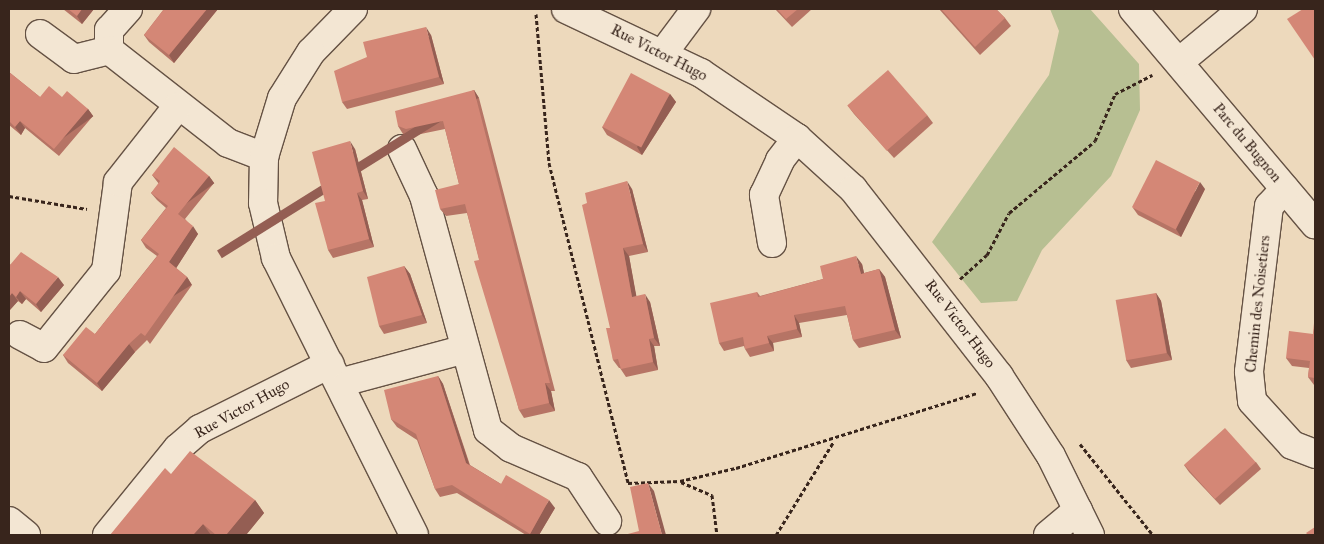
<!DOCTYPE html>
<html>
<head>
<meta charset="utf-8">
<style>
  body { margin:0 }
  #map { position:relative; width:1324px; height:544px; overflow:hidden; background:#edd9bc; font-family:"IM FELL Great Primer",serif }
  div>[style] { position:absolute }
  .green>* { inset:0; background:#b7bf92 }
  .path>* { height:3px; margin-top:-1.5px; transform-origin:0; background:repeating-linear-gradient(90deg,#38251c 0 4px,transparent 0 6.5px) }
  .roads { filter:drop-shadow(1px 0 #655244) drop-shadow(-1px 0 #655244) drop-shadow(0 1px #655244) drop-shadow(0 -1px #655244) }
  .minor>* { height:28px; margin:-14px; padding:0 14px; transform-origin:14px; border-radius:14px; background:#f3e6d3 }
  .wall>* { inset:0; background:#b67465 }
  .shaded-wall>* { inset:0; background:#945e53; transform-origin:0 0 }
  .building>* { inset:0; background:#d48776; transform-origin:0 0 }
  span { translate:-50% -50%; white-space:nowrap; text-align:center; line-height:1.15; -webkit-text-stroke:4px #f3e6d3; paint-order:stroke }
  .street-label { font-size:15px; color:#38251c }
  .frame { position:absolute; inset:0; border:10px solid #38251c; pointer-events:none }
</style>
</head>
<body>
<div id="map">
  <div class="green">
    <i style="clip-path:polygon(1050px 9px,1090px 9px,1139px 64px,1140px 110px,1111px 176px,1042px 250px,1017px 301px,981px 303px,932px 242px,1049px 75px,1059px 31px)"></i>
  </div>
  <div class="path">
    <i style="left:536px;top:14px;width:150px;rotate:85deg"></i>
    <i style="left:549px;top:163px;width:330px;rotate:76.1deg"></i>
    <i style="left:628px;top:483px;width:52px;rotate:-2.2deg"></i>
    <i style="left:680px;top:481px;width:57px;rotate:-13.1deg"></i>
    <i style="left:736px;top:468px;width:252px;rotate:-17.3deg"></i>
    <i style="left:9px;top:196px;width:79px;rotate:9.5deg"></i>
    <i style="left:960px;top:279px;width:36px;rotate:-42deg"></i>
    <i style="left:987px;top:255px;width:47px;rotate:-62.4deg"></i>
    <i style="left:1009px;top:213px;width:112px;rotate:-39.9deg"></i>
    <i style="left:1095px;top:141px;width:51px;rotate:-66.9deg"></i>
    <i style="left:1115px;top:94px;width:42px;rotate:-27.2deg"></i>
    <i style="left:1080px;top:444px;width:117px;rotate:51.3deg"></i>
    <i style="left:681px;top:482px;width:34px;rotate:23deg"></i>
    <i style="left:712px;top:495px;width:40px;rotate:82.9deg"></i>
    <i style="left:776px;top:535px;width:110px;rotate:-58.3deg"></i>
  </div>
  <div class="roads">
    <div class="minor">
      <i style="left:128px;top:9px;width:28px;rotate:132deg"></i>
      <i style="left:109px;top:30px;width:20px;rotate:90deg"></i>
      <i style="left:109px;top:50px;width:151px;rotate:38deg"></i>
      <i style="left:228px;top:143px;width:39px;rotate:21deg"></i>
      <i style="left:353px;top:9px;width:60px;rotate:134.3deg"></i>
      <i style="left:311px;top:52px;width:54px;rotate:122.2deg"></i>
      <i style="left:282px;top:98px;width:62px;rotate:107deg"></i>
      <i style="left:264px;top:157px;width:46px;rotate:91.2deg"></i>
      <i style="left:263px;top:203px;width:57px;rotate:76.7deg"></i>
      <i style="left:276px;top:258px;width:309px;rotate:63.5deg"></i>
      <i style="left:566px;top:9px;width:149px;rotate:25.4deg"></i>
      <i style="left:701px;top:73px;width:116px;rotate:34.1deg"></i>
      <i style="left:797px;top:138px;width:76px;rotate:42.3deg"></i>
      <i style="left:853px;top:189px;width:237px;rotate:52deg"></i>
      <i style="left:999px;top:376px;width:95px;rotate:57deg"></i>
      <i style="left:1051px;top:456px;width:88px;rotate:63.7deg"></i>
      <i style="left:1133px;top:9px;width:282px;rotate:49.8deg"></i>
      <i style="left:40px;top:34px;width:42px;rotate:36.3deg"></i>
      <i style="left:74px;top:59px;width:36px;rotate:-14deg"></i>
      <i style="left:664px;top:52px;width:54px;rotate:-53.3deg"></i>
      <i style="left:1179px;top:62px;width:83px;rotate:-39.6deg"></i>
      <i style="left:402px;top:149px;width:52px;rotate:64.9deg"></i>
      <i style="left:424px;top:196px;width:243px;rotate:74.7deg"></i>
      <i style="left:488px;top:430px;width:29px;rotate:38deg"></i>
      <i style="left:511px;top:448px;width:73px;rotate:23.4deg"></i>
      <i style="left:578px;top:477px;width:53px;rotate:56.6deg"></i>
      <i style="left:1285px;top:189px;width:23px;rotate:133deg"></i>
      <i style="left:1269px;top:206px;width:167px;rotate:96.9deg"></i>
      <i style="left:1249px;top:372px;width:29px;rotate:84deg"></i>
      <i style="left:1252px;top:401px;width:59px;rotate:47.7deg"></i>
      <i style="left:1292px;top:445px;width:25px;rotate:21deg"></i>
      <i style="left:772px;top:243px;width:49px;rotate:-99.5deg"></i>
      <i style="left:764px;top:195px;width:38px;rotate:-65deg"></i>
      <i style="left:780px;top:160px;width:28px;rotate:-52deg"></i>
      <i style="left:20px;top:335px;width:27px;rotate:28deg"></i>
      <i style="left:44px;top:348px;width:99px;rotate:-51.2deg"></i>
      <i style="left:106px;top:271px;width:90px;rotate:-82.3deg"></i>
      <i style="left:118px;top:182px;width:95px;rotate:-51.8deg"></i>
      <i style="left:339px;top:383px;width:131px;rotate:-15deg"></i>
      <i style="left:9px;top:521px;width:22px;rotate:39deg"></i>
      <i style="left:107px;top:535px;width:112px;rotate:-50.8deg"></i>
      <i style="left:178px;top:448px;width:29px;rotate:-41deg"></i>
      <i style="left:200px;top:429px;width:145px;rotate:-26.6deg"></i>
      <i style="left:1048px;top:535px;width:39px;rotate:-40deg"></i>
    </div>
  </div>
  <div class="wall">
    <i style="clip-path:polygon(63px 9px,94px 9px,82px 24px)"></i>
    <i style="clip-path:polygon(164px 9px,218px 9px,174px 63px,149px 42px,144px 35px)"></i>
    <i style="clip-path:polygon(775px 9px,812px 9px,792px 27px)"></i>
    <i style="clip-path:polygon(939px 9px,996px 9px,1005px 18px,1011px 26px,980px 55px)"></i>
    <i style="clip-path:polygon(431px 35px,444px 84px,347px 109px,342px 102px)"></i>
    <i style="clip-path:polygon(9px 72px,40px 97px,62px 97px,88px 109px,93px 116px,59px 156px,25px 128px,21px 135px,9px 125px)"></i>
    <i style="clip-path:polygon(474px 90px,479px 98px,555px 391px,551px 391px,555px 411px,524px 418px,519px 410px,467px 213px,446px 216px,440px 209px,459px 184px,445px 129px,411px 136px,403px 134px,398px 126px)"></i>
    <i style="clip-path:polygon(670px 94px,676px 102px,642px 155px,607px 135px,602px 127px)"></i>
    <i style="clip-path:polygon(848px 106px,927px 115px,933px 123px,894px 158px,854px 114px)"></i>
    <i style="clip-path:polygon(355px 149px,368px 199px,362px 200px,374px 247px,333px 258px,328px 250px,325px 201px)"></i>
    <i style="clip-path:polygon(152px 175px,209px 176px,214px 183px,185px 219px,198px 234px,176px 268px,187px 277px,192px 285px,150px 344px,147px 340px,135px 352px,102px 391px,68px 363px,63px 355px,95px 334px,157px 256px,146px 248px,141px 240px,166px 208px,157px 200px,151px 193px,159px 184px)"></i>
    <i style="clip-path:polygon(632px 189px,648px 252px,629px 256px,636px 296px,650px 302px,660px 346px,654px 346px,658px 370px,626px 377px,620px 368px,619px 368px,613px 360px,610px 328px)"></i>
    <i style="clip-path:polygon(1205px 189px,1181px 237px,1138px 215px,1133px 208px)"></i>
    <i style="clip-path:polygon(9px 264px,64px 285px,41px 312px,26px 299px,22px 304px,18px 301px,9px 311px)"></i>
    <i style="clip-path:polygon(862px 264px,864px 273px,879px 269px,885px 277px,901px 338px,859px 348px,853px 340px,847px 315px,799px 323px,802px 337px,773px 343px,774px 351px,750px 357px,745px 349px,744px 346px,724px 351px,719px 343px,757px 292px,760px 296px,823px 279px)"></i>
    <i style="clip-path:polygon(404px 266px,410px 274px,427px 323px,384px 334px,379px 326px)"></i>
    <i style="clip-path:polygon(1156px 293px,1161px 301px,1172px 360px,1131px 368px,1126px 360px)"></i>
    <i style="clip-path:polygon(1315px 323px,1315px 385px,1314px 385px,1308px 377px,1309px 368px,1292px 366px,1286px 358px,1313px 334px)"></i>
    <i style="clip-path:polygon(438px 376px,443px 384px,470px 465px,501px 484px,555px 508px,539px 535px,526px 535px,457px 493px,440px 497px,435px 489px,417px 440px,397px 427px,391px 419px)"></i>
    <i style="clip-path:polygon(1256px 462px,1261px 469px,1220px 505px,1189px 472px,1184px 465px)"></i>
    <i style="clip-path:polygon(255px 500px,264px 513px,246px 535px,110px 535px)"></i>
  </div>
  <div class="shaded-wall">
    <i style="clip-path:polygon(82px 9px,94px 9px,82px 24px,77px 16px)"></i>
    <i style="clip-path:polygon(207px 9px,218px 9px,174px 63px,169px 55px)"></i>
    <i style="clip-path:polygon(426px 27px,431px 35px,444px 84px,439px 77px)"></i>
    <i style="left:474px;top:90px;width:9px;height:303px;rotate:58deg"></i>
    <i style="clip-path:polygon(670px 94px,676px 102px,642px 155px,637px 147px)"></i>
    <i style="left:88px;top:109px;width:9px;height:52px;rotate:54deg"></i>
    <i style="clip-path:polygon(20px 121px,25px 128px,21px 135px,15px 127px)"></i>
    <i style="clip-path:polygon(350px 141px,355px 149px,368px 199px,363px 191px)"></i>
    <i style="left:209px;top:176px;width:9px;height:49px;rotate:54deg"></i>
    <i style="clip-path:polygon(627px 181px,632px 189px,648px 252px,643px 244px)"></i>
    <i style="clip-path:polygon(1200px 182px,1205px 189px,1181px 237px,1176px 229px)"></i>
    <i style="clip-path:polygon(357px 193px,362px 200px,374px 247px,369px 239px)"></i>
    <i style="clip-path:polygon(193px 226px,198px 234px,175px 270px,169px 262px)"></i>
    <i style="clip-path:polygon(623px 248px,629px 256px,638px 305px,632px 297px)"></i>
    <i style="clip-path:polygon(856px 256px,862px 264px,866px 282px,861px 274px)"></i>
    <i style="clip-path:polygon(404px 266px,410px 274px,427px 323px,422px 315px)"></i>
    <i style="clip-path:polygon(879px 269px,885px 277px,901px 338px,895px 330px)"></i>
    <i style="clip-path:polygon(58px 277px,64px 285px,41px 312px,36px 304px)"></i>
    <i style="left:187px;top:277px;width:9px;height:72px;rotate:58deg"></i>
    <i style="clip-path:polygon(20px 291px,26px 299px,22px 304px,16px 297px)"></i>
    <i style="clip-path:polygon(12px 293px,18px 301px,9px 311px,9px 297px)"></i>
    <i style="clip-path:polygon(1156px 293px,1161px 301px,1172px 360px,1167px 353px)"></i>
    <i style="clip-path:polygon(645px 294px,650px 302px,660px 346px,654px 338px)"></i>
    <i style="clip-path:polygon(794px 315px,799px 323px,802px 337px,797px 329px)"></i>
    <i style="clip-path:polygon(767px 336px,773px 343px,774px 351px,769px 343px)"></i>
    <i style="clip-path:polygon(649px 339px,654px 346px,658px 370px,653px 362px)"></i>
    <i style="clip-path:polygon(129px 344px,135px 352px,102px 391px,97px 383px)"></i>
    <i style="clip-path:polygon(438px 376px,443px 384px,471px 470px,466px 463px)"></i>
    <i style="clip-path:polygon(545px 383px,551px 391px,555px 411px,549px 403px)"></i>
    <i style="clip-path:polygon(648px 483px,654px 491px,666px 535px,662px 535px)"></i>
    <i style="clip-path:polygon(255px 500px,264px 513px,246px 535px,226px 535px)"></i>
    <i style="clip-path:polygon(549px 500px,555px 508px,539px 535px,531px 535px,530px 534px)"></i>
    <i style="clip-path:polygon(203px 524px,211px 535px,193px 535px)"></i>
  </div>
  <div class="building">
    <i style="clip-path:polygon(68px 9px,82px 9px,77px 16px)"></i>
    <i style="clip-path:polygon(164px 9px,207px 9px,169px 55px,144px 35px)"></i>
    <i style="clip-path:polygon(777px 9px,798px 9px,786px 19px)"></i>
    <i style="clip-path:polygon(941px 9px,996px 9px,1005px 18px,975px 47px)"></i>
    <i style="clip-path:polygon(1303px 9px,1315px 9px,1315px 60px,1287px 19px)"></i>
    <i style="clip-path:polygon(426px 27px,439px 77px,342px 102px,334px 71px,367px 57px,363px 42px)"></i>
    <i style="left:888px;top:70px;width:60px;height:54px;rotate:49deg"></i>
    <i style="clip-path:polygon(9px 72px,40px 97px,49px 86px,62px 97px,67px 91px,88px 109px,54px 149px,20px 121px,15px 127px,9px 121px)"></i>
    <i style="left:631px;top:73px;width:44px;height:61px;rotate:28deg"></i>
    <i style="clip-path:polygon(474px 90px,550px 383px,545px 383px,549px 403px,519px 410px,474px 261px,479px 260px,465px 204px,440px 209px,435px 190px,459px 184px,443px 121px,406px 129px,398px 126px,395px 111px)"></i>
    <i style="clip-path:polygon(350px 141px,363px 191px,357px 193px,369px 239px,328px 250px,315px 203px,325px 201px,312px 152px)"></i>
    <i style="clip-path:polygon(174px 147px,209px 176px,178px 214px,193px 226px,169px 262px,187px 277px,145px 336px,141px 333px,129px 344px,97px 383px,63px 355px,86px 327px,95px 334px,159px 254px,141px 240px,168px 206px,151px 193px,160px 181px,152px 175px)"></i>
    <i style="left:1156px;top:160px;width:49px;height:53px;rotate:27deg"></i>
    <i style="clip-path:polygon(627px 181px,643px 244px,623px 248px,632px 297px,645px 294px,654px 338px,649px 339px,653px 362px,621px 369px,618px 359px,613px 360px,606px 328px,610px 328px,582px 205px,587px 203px,585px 193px)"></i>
    <i style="clip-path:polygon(21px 252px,58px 277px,36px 304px,20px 291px,16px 297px,12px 293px,9px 297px,9px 264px,10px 265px)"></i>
    <i style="clip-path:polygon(856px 256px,861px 274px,879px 269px,895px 330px,853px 340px,845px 306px,794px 315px,797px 329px,767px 336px,769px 343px,745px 349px,743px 337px,719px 343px,710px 303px,757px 292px,758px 297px,823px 279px,820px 266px)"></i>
    <i style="clip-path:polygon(404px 266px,422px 315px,379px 326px,367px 277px)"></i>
    <i style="left:1156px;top:293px;width:61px;height:41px;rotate:80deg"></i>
    <i style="clip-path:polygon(1314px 323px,1315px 323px,1315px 378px,1308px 377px,1310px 361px,1286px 358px,1289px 331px,1313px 334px)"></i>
    <i style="clip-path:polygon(438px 376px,466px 463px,501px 484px,506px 475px,549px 500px,530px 534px,452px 485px,435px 489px,416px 434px,391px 419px,384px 390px)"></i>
    <i style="left:1225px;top:428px;width:46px;height:55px;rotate:48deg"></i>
    <i style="clip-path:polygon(190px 451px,255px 500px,226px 535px,216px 535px,203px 524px,193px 535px,110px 535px,165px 468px,171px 474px)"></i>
    <i style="clip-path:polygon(648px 483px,662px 535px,624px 535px,639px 531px,630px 487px)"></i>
    <i style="clip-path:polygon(1315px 527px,1315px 535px,1308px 535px,1306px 533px)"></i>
  </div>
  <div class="street-label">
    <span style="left:659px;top:53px;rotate:27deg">Rue Victor Hugo</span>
    <span style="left:1247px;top:143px;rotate:50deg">Parc du Bugnon</span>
    <span style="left:1258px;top:304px;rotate:-84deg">Chemin des Noisetiers</span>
    <span style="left:960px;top:324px;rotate:53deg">Rue Victor Hugo</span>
    <span style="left:242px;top:409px;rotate:-29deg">Rue Victor Hugo</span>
  </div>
  <div class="frame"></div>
</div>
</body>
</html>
